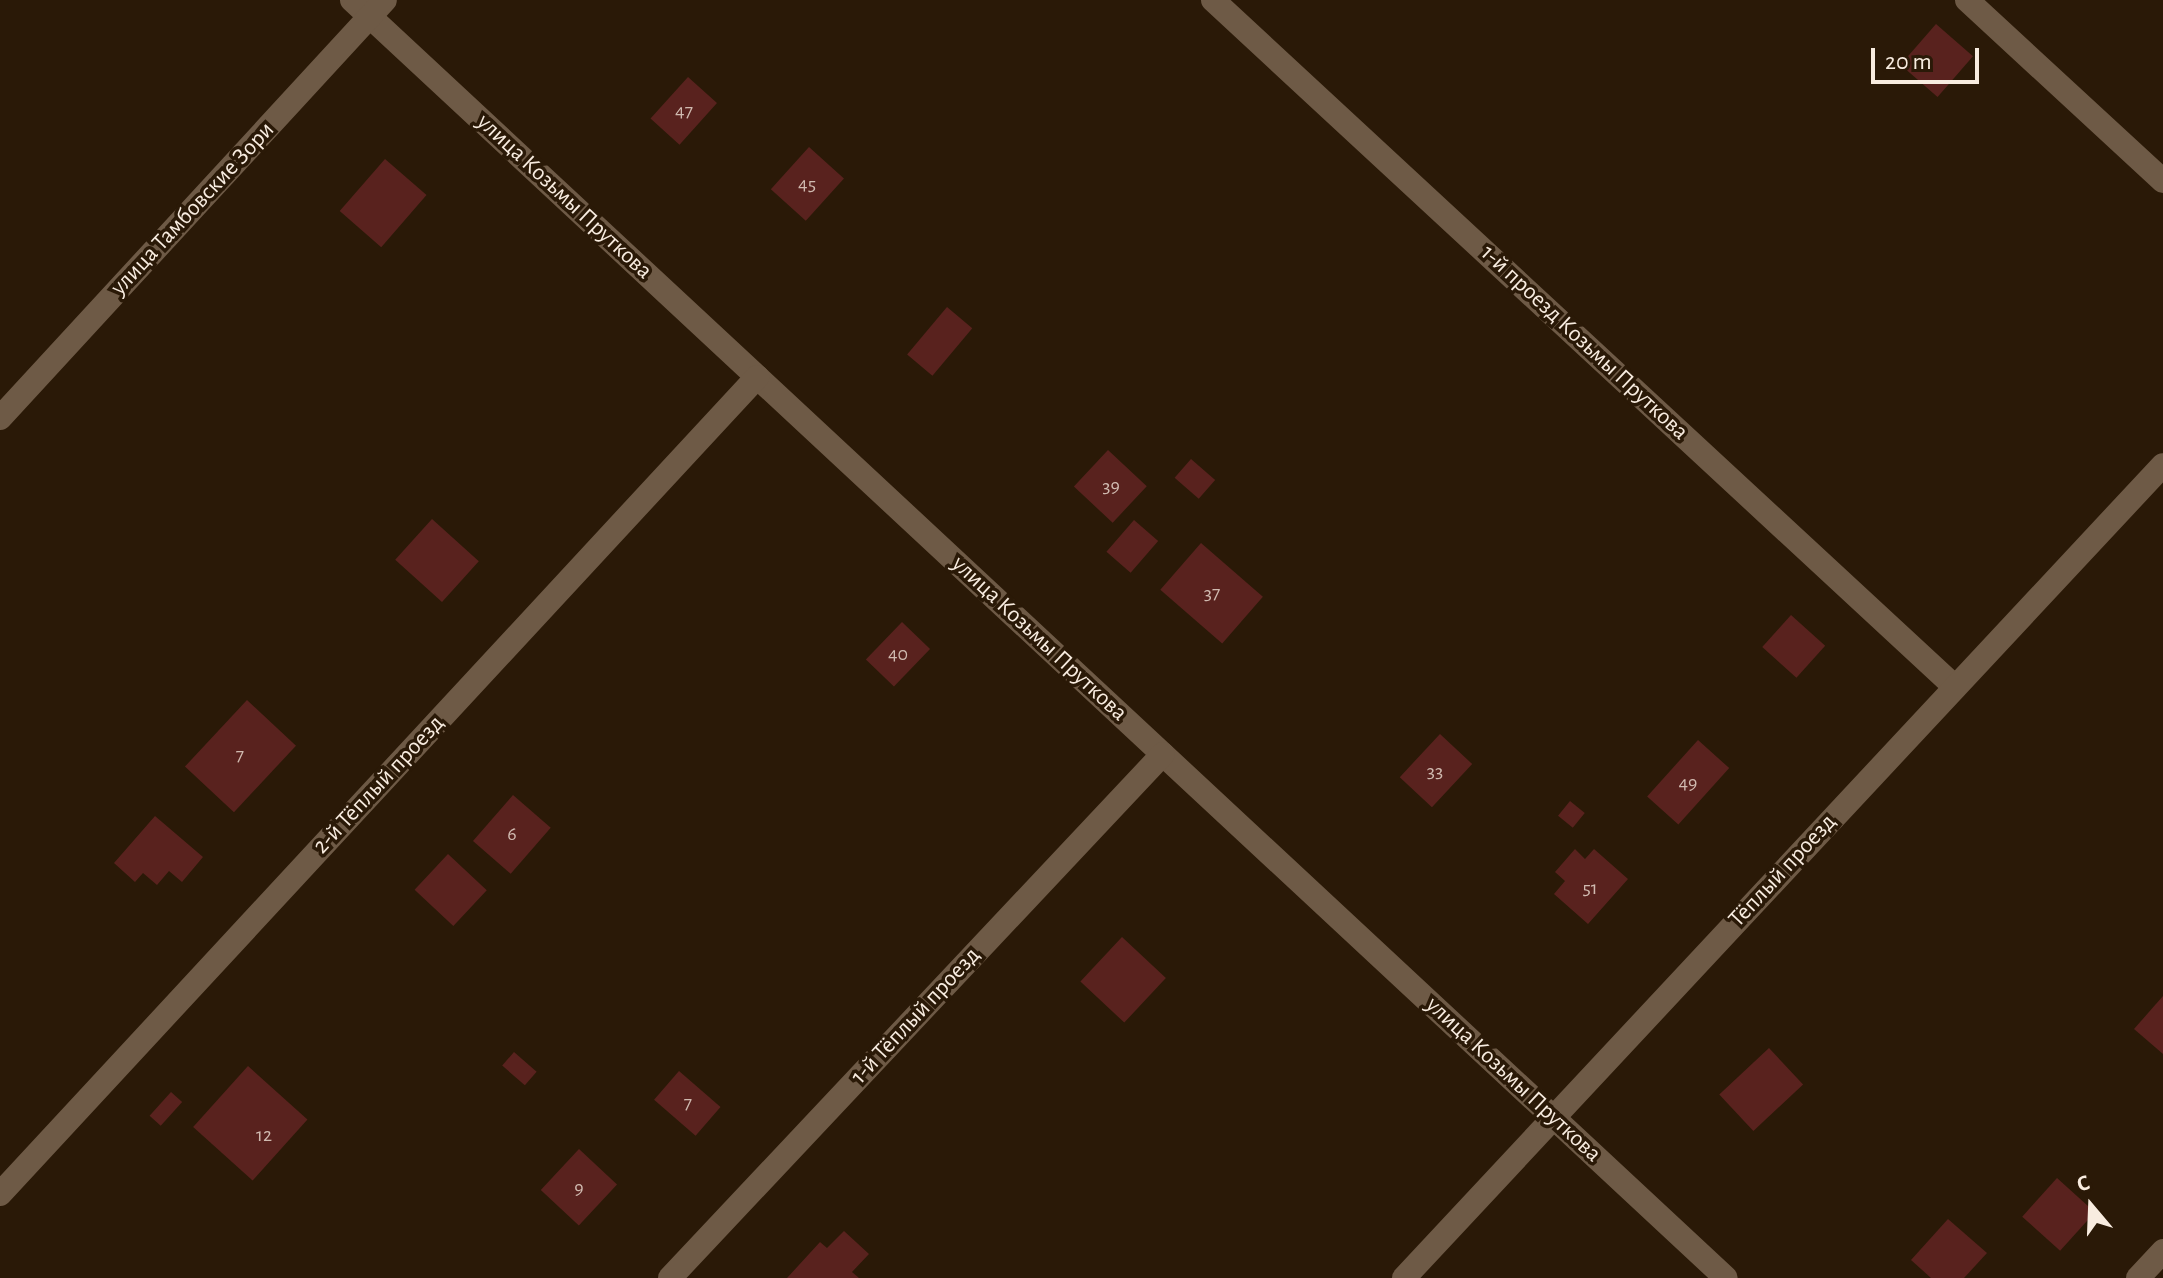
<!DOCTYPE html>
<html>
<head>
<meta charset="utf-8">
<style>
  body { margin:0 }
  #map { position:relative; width:2163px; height:1278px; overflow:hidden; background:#2a1907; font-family:"Alegreya Sans",sans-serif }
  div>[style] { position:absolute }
  .building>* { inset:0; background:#59221e; transform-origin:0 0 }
  .minor>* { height:24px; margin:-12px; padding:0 12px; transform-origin:12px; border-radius:12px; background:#6e5a46 }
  span { translate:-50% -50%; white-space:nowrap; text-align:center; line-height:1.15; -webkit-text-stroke:7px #2a1907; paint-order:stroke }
  .number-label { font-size:20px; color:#d0bab0 }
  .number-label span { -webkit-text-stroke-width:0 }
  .street-label { font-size:24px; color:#f8ece0 }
  .north { position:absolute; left:2051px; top:1166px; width:80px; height:80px; -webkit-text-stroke:6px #2a1907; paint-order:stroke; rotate:341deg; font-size:22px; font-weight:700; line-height:32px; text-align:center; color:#f8ece0 }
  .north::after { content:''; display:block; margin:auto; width:28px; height:36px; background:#f8ece0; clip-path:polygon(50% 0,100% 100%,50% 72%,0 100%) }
  .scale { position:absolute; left:1871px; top:48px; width:108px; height:36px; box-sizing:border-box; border:4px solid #f8ece0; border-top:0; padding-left:10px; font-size:24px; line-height:28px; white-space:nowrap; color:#f8ece0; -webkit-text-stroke:6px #2a1907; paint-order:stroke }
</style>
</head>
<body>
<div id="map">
  <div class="building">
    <i style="left:1936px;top:24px;width:49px;height:54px;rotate:41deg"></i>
    <i style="left:688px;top:77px;width:39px;height:56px;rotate:42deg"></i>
    <i style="left:809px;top:147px;width:47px;height:57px;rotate:42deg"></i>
    <i style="left:385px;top:159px;width:55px;height:69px;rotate:41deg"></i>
    <i style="left:947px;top:307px;width:33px;height:62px;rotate:40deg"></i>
    <i style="left:1108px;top:450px;width:53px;height:50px;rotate:43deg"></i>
    <i style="left:1191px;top:459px;width:32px;height:25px;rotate:41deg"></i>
    <i style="left:432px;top:519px;width:63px;height:55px;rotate:42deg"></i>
    <i style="left:1134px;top:520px;width:32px;height:42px;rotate:41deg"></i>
    <i style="left:1201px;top:543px;width:82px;height:62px;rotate:41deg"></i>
    <i style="left:1791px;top:615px;width:46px;height:43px;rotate:42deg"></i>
    <i style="left:902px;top:622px;width:39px;height:52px;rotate:44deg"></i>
    <i style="left:247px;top:700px;width:67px;height:91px;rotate:43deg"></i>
    <i style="left:1440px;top:734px;width:44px;height:59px;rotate:43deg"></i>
    <i style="left:1698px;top:740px;width:42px;height:76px;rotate:42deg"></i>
    <i style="left:513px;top:795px;width:50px;height:61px;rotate:41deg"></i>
    <i style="left:1570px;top:801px;width:19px;height:19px;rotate:39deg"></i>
    <i style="clip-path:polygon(155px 816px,203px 857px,182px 882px,169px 871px,157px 885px,143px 873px,135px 882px,114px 863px)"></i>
    <i style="clip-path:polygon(1575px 849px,1585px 859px,1594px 849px,1628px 879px,1588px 924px,1554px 894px,1565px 881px,1555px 872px)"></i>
    <i style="left:448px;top:854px;width:53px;height:49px;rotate:43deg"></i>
    <i style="left:1122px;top:937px;width:60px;height:61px;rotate:43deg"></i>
    <i style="clip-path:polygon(2163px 996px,2163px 1054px,2134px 1029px)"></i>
    <i style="left:1769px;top:1048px;width:50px;height:68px;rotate:47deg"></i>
    <i style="left:514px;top:1052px;width:30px;height:18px;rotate:41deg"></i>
    <i style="left:248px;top:1066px;width:80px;height:82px;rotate:42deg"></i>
    <i style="left:679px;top:1071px;width:55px;height:38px;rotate:41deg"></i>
    <i style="left:171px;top:1092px;width:15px;height:32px;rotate:42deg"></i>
    <i style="left:579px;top:1149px;width:52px;height:56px;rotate:43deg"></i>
    <i style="left:2057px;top:1178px;width:51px;height:52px;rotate:42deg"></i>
    <i style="clip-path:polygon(1948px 1219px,1987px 1253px,1964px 1278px,1931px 1278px,1911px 1260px)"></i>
    <i style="clip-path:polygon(844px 1231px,869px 1254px,852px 1272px,859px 1278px,787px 1278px,820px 1242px,827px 1248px)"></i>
  </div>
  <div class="minor">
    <i style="left:352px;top:0;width:1876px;rotate:42.93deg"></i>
    <i style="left:1213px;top:0;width:1011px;rotate:42.8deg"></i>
    <i style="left:1967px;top:0;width:267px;rotate:42.7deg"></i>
    <i style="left:0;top:418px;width:568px;rotate:-47.35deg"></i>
    <i style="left:0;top:1194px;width:1114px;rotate:-47.18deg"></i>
    <i style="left:670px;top:1278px;width:719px;rotate:-46.75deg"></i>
    <i style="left:1404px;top:1278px;width:1112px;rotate:-46.97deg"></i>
    <i style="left:2138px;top:1278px;width:37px;rotate:-47deg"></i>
  </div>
  <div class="number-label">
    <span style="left:684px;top:111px">47</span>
    <span style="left:807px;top:184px">45</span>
    <span style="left:1111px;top:486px">39</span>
    <span style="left:1212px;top:593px">37</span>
    <span style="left:898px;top:654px">40</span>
    <span style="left:240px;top:755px">7</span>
    <span style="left:1435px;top:771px">33</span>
    <span style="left:1688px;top:783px">49</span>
    <span style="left:512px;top:834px">6</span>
    <span style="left:1590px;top:888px">51</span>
    <span style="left:688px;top:1103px">7</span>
    <span style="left:264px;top:1135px">12</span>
    <span style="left:579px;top:1188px">9</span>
  </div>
  <div class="street-label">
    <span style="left:564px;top:197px;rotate:43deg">улица Козьмы Пруткова</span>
    <span style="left:193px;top:209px;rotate:-47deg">улица Тамбовские Зори</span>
    <span style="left:1584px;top:343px;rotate:43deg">1-й проезд Козьмы Пруткова</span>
    <span style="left:1039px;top:639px;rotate:43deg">улица Козьмы Пруткова</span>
    <span style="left:379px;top:785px;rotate:-47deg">2-й Тёплый проезд</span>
    <span style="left:1783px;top:871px;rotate:-47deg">Тёплый проезд</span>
    <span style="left:916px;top:1016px;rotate:-47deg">1-й Тёплый проезд</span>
    <span style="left:1513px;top:1080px;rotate:43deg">улица Козьмы Пруткова</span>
  </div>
  <div class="north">С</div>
  <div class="scale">20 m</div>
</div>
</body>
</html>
